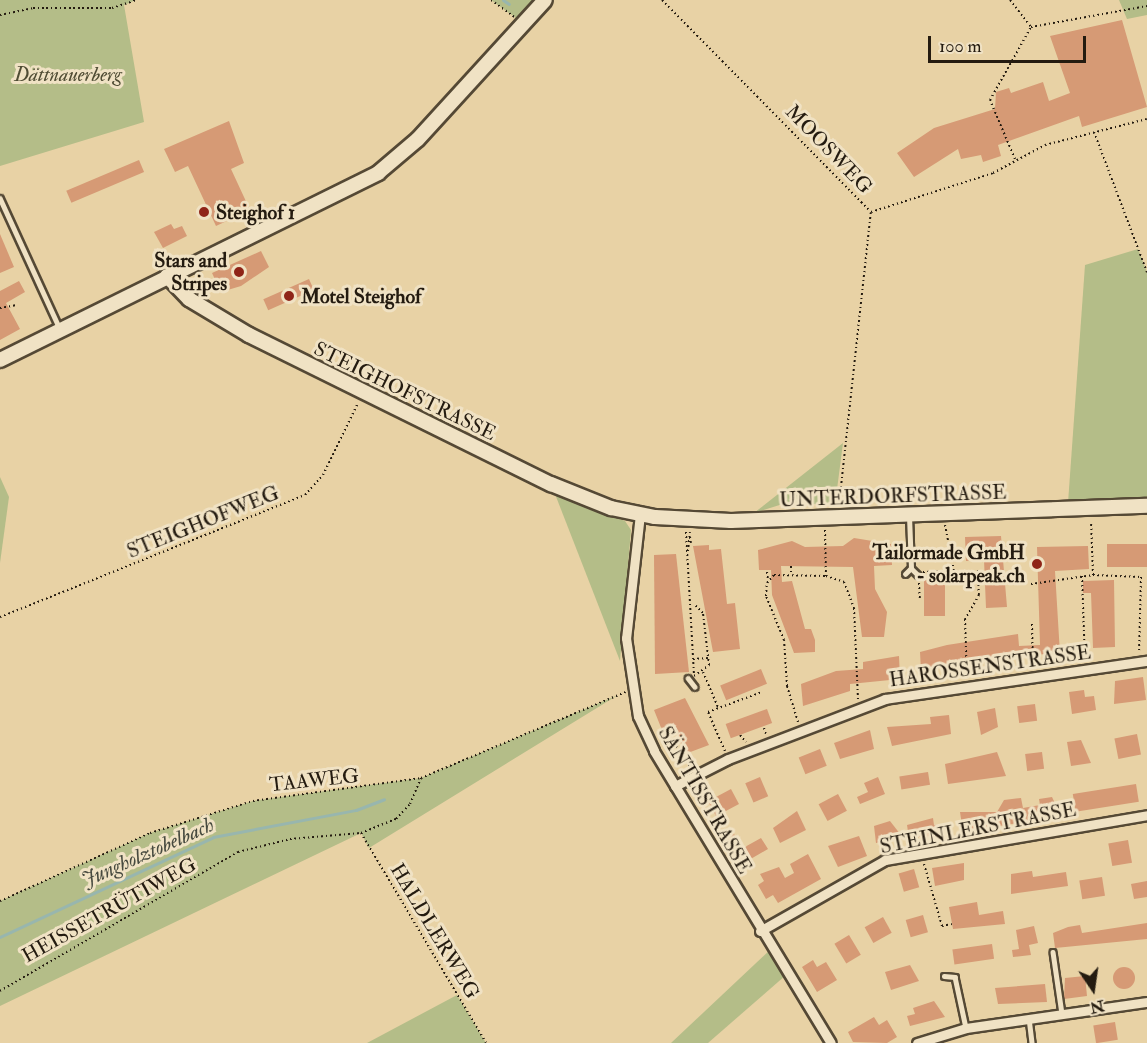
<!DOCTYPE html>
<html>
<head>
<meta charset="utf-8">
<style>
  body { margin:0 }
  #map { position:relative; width:1147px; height:1043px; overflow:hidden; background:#e8d2a5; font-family:"IM FELL Double Pica",serif }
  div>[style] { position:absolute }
  .green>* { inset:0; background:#b4bd88 }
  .stream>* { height:3px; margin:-1.5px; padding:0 1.5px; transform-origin:1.5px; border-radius:1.5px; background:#98b6ae }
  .building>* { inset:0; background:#d69a75; transform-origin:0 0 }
  .round { border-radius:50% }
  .path>* { height:2px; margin-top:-1px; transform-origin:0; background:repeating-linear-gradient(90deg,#241b10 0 1.5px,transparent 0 4.5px) }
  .roads { filter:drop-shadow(2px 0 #554935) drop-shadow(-2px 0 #554935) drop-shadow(0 2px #554935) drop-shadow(0 -2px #554935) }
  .lane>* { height:4.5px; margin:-2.25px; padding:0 2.25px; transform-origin:2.25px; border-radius:2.25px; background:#f0e2c4 }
  .street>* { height:9px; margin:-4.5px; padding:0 4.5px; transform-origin:4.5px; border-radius:4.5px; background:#f0e2c4 }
  .secondary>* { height:14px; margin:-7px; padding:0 7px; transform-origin:7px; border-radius:7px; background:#f0e2c4 }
  .dots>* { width:16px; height:16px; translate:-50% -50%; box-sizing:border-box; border:3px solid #f0e2c4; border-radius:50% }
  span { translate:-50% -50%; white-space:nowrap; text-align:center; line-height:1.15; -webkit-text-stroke:6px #f0e2c4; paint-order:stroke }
  .park-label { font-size:20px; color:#4f4c34; font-style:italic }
  .street-label { font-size:20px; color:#241b10 }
  .poi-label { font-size:20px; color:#241b10; font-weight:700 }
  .left { translate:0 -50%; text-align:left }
  .right { translate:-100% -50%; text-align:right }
  .water-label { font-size:21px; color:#474a3f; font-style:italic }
  .north { position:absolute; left:1063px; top:959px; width:60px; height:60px; -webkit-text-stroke:4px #f0e2c4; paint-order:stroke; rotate:167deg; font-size:16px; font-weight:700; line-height:24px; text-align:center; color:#241b10 }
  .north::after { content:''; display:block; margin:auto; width:21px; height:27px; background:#241b10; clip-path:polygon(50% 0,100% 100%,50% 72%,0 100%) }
  .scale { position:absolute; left:928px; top:36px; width:158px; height:27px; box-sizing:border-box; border:3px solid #241b10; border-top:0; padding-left:8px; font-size:18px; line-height:21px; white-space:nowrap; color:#241b10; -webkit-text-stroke:4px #f0e2c4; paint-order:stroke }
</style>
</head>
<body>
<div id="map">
  <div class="green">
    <i style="clip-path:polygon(0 0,136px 0,124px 5px,144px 122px,0 166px)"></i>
    <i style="clip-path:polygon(491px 0,545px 0,524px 24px)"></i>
    <i style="clip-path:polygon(1119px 0,1147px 0,1147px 15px,1127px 19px)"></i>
    <i style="clip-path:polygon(1138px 249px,1147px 272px,1147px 500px,1068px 503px,1085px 265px)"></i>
    <i style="clip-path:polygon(843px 443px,835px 505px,786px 503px,754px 513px)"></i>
    <i style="clip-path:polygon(0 477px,9px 497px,0 563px)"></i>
    <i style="clip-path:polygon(555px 494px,625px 521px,631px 530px,620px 661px)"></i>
    <i style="clip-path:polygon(618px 695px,369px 848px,361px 833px,0 1006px,0 901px,150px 833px,253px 801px,421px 778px)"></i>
    <i style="clip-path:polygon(771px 949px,786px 975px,708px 1043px,671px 1043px)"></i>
    <i style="clip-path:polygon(457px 995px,486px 1043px,367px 1043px)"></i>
  </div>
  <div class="stream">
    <i style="left:503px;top:0;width:7px;rotate:34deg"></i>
    <i style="left:0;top:937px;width:235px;rotate:-25.1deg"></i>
    <i style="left:213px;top:837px;width:146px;rotate:-10.7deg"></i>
    <i style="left:356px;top:810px;width:30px;rotate:-21deg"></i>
  </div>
  <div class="building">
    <i style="clip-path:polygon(1122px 20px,1147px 107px,1082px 127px,1079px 116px,998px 145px,1001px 156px,983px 162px,981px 155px,961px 159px,958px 149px,914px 177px,897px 153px,934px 128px,995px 109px,996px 92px,1009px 88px,1011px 93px,1043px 82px,1049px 101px,1070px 93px,1050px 36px)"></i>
    <i style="clip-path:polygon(229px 121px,244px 163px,231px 169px,250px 210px,216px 226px,188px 166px,175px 172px,164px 149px)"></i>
    <i style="left:139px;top:160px;width:13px;height:79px;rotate:67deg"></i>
    <i style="clip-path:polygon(171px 224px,174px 229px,182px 226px,187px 236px,163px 248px,154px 232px)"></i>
    <i style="clip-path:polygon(0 234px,14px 267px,0 273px)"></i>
    <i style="clip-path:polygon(261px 251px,269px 267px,241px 286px,221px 292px,212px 273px)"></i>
    <i style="left:309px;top:279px;width:12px;height:50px;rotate:66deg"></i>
    <i style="clip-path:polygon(19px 281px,25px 292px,6px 303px,20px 329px,0 340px,0 291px)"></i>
    <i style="clip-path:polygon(1001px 536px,1007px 607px,986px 608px,984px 560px,966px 561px,965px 537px)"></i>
    <i style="clip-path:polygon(854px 538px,891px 544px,892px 565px,874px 566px,875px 589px,887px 612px,884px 637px,862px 637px,853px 567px,781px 566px,782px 582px,792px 581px,805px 629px,811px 629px,815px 640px,815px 652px,794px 653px,772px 595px,771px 570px,759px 570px,758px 550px,792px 541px,805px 547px,843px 546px)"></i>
    <i style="left:1147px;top:544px;width:23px;height:40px;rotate:90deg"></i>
    <i style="clip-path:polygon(709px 545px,709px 550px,721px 549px,727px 604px,735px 603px,740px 649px,713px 652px,693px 546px)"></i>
    <i style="clip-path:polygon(1088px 546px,1089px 569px,1055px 571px,1060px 654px,1009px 655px,921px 671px,920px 652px,947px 645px,1018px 634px,1019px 646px,1040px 645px,1037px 547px)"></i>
    <i style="clip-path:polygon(676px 554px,689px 672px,655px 674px,654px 555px)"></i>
    <i style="left:924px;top:580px;width:21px;height:36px"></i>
    <i style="clip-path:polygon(1114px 580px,1115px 647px,1093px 648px,1091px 593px,1083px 593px,1083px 581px)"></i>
    <i style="clip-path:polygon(899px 656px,900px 679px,850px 684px,850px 691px,803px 706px,801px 684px,836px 671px,863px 669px,863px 662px)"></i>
    <i style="left:761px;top:669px;width:16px;height:44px;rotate:68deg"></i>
    <i style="clip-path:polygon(1143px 677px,1146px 700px,1114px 704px,1115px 681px)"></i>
    <i style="clip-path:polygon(1084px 690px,1085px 697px,1094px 696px,1096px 710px,1072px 714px,1069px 692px)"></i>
    <i style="clip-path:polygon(685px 698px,709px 745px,685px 754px,674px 725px,662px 730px,654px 710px)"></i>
    <i style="left:1035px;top:704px;width:17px;height:18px;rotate:83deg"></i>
    <i style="clip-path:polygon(995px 708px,998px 727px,981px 735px,977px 712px)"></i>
    <i style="left:767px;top:709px;width:15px;height:44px;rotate:70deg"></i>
    <i style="clip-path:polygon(949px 715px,951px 734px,892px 746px,887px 727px,931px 724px,930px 717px)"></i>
    <i style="clip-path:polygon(870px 730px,874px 749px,840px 759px,834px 743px)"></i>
    <i style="left:1137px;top:734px;width:21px;height:23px;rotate:79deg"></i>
    <i style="clip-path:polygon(1081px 740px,1091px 763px,1071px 766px,1067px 742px)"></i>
    <i style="left:820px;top:749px;width:18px;height:23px;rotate:68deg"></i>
    <i style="clip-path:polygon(997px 752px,1006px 776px,948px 784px,945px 764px)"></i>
    <i style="left:1042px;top:752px;width:17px;height:17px;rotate:83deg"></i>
    <i style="left:928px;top:772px;width:13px;height:29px;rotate:81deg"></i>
    <i style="left:760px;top:777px;width:21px;height:16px;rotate:67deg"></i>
    <i style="clip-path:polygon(878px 777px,885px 794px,860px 804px,857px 797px,868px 792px,864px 783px)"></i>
    <i style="left:1136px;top:784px;width:18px;height:64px;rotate:81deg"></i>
    <i style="left:731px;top:789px;width:17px;height:26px;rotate:62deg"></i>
    <i style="left:838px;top:794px;width:19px;height:22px;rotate:62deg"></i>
    <i style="clip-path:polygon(1052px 797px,1061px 816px,963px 832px,960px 812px,997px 812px,1004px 800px,1021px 798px,1023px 808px,1040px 805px,1039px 799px)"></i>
    <i style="clip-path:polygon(797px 811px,806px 830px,780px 843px,773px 828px)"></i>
    <i style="clip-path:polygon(933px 818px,934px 825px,941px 824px,943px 835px,909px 838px,907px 825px)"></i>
    <i style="clip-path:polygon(890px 821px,904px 839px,876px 843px,874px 826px)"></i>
    <i style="clip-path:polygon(734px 834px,743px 848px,761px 838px,768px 849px,742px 864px,726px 838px)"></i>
    <i style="clip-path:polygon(859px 836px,867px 856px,838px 867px,828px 846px)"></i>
    <i style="left:1128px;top:840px;width:23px;height:20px;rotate:80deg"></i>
    <i style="clip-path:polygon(808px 854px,821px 879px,778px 903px,773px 895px,766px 899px,758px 885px,764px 881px,760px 874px,779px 867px,785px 878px,794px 873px,790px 864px)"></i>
    <i style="clip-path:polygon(964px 863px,964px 880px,935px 886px,932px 868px)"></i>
    <i style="left:914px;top:869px;width:19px;height:16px;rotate:74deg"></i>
    <i style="clip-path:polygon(1032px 871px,1033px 877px,1066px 872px,1068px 886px,1011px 894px,1011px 874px)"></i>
    <i style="left:1102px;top:877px;width:19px;height:23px;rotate:81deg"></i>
    <i style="clip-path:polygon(1147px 881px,1147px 897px,1134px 899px,1131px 884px)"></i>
    <i style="clip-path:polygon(977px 902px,979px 915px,1003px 911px,1005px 924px,953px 929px,949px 907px)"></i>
    <i style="left:923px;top:915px;width:18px;height:18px;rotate:74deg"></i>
    <i style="left:883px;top:917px;width:18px;height:21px;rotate:61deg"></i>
    <i style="clip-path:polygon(1147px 923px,1147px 939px,1055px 948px,1053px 933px,1068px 927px,1080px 925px,1082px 933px)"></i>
    <i style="clip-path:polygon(1034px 926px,1038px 943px,1029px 945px,1031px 955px,1013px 957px,1012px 950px,1019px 949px,1016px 930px)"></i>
    <i style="left:849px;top:935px;width:23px;height:17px;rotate:59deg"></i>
    <i style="left:992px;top:944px;width:15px;height:40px;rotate:82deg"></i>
    <i style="clip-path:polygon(813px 960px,817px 967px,826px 962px,837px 980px,817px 992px,802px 967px)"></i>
    <i style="clip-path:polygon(910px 965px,919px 981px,891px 990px,885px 972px)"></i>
    <i class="round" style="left:1113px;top:967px;width:22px;height:22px"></i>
    <i style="clip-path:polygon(1085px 976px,1087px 996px,1064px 999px,1065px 978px)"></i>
    <i style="clip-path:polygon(1045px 984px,1047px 1002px,998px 1004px,995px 988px)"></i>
    <i style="clip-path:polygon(934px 1001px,945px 1017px,910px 1026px,907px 1016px,915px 1014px,913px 1008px)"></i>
    <i style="clip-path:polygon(874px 1017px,879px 1025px,887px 1020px,897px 1037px,887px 1043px,853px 1042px,848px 1032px)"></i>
    <i style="left:1115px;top:1022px;width:18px;height:22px;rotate:81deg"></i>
  </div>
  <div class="path">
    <i style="left:491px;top:0;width:29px;rotate:36deg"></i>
    <i style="left:662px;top:0;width:298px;rotate:45.4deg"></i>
    <i style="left:1010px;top:0;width:34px;rotate:52deg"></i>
    <i style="left:0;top:15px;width:34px;rotate:-12deg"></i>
    <i style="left:33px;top:8px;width:79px"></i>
    <i style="left:112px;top:8px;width:25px;rotate:-18deg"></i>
    <i style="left:1094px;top:132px;width:150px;rotate:69.3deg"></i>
    <i style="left:1015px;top:159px;width:64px;rotate:-113deg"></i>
    <i style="left:990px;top:100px;width:84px;rotate:-60.7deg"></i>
    <i style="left:1031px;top:27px;width:118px;rotate:-10.3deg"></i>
    <i style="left:871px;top:212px;width:128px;rotate:-17.7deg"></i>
    <i style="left:993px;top:173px;width:59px;rotate:-28.3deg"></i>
    <i style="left:1045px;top:145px;width:105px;rotate:-14.3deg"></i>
    <i style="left:0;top:308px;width:17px;rotate:-10deg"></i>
    <i style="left:839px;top:505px;width:295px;rotate:-83.8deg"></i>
    <i style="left:945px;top:525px;width:47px;rotate:78.9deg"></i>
    <i style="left:954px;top:571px;width:24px"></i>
    <i style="left:978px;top:571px;width:24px;rotate:88deg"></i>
    <i style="left:979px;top:595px;width:28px;rotate:120deg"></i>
    <i style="left:965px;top:619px;width:59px;rotate:88.1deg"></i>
    <i style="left:825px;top:530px;width:46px;rotate:88.8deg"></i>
    <i style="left:686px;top:532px;width:144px;rotate:86.8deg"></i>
    <i style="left:694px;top:676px;width:19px;rotate:-36deg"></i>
    <i style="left:709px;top:665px;width:52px;rotate:-96.6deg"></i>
    <i style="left:703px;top:613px;width:13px;rotate:-135deg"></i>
    <i style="left:690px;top:537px;width:6px;rotate:81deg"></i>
    <i style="left:688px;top:551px;width:19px;rotate:-84deg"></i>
    <i style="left:791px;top:566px;width:8px;rotate:90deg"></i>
    <i style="left:767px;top:572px;width:8px;rotate:83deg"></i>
    <i style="left:923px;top:572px;width:31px;rotate:-2deg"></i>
    <i style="left:1093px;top:575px;width:48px;rotate:2.4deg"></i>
    <i style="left:1141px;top:577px;width:76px;rotate:91.5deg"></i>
    <i style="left:1082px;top:576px;width:84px;rotate:88deg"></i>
    <i style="left:919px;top:583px;width:17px;rotate:87deg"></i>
    <i style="left:1031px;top:584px;width:63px;rotate:-8.3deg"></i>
    <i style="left:1093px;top:575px;width:54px;rotate:-92.1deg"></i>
    <i style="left:0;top:617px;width:328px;rotate:-21.8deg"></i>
    <i style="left:305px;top:495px;width:27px;rotate:-48deg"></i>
    <i style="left:323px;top:475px;width:80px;rotate:-64.1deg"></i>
    <i style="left:1032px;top:624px;width:43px;rotate:88.7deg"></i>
    <i style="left:693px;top:659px;width:15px;rotate:-4deg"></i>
    <i style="left:703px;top:672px;width:39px;rotate:67deg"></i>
    <i style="left:798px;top:722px;width:38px;rotate:-107deg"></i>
    <i style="left:787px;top:686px;width:46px;rotate:-93.7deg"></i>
    <i style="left:784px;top:640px;width:48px;rotate:-112.2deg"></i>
    <i style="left:766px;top:596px;width:13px;rotate:-86deg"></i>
    <i style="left:767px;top:583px;width:11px;rotate:-49deg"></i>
    <i style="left:774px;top:575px;width:52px;rotate:1.1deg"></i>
    <i style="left:826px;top:576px;width:19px;rotate:18deg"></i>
    <i style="left:844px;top:582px;width:28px;rotate:69deg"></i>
    <i style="left:854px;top:608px;width:92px;rotate:87.5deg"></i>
    <i style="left:674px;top:728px;width:9px;rotate:126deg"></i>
    <i style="left:669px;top:735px;width:38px;rotate:57deg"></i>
    <i style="left:764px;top:728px;width:6px;rotate:72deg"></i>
    <i style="left:740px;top:735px;width:9px;rotate:49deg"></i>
    <i style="left:725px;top:751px;width:43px;rotate:-113.6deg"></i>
    <i style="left:708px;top:712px;width:58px;rotate:-20.3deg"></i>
    <i style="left:361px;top:833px;width:244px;rotate:59.2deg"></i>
    <i style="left:924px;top:864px;width:65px;rotate:73.8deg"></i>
    <i style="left:942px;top:926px;width:10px;rotate:-11deg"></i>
    <i style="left:0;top:901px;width:165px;rotate:-24.4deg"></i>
    <i style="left:150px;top:833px;width:108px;rotate:-17.3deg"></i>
    <i style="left:253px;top:801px;width:170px;rotate:-7.8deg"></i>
    <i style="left:421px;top:778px;width:222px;rotate:-22.8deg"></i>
    <i style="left:0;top:991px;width:276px;rotate:-30.3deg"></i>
    <i style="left:238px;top:852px;width:54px;rotate:-14deg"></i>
    <i style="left:290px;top:839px;width:71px;rotate:-4.8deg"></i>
    <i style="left:361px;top:833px;width:38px;rotate:-22deg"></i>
    <i style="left:396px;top:819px;width:21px;rotate:-47deg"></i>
    <i style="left:410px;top:804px;width:28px;rotate:-67deg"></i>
  </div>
  <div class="roads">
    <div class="lane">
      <i style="left:0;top:198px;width:144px;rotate:65.4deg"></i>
      <i style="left:911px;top:568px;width:10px;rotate:45deg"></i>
      <i style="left:905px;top:574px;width:8px;rotate:-45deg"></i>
      <i style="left:911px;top:568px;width:51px;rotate:-92.2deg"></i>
      <i style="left:688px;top:678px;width:11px;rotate:52deg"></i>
      <i style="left:1053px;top:952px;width:63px;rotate:81.7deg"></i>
      <i style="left:944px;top:976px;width:11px;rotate:5deg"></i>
      <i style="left:955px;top:977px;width:52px;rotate:77.8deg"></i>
      <i style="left:1029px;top:1018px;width:25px;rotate:83deg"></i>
    </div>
    <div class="street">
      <i style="left:640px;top:514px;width:125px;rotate:96.4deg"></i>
      <i style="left:626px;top:638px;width:79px;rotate:81.3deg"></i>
      <i style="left:638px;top:716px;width:38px;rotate:65deg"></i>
      <i style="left:654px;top:751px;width:341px;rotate:58.8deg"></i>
      <i style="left:675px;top:786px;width:59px;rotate:-27deg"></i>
      <i style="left:728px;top:759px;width:168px;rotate:-20.9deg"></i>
      <i style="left:885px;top:699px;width:265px;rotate:-8.3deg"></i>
      <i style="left:760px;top:931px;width:144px;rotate:-29.6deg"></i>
      <i style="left:885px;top:860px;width:266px;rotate:-9.7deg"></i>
      <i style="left:917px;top:1043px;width:51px;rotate:-17deg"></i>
      <i style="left:966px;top:1028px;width:183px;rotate:-8.2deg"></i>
    </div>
    <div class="secondary">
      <i style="left:167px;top:276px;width:32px;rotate:46deg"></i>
      <i style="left:189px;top:299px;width:70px;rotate:31deg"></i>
      <i style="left:249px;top:335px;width:337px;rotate:26.3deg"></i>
      <i style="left:551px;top:484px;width:65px;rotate:21.8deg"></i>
      <i style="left:611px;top:508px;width:45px;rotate:11.6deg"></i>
      <i style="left:655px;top:517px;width:76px;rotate:3deg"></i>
      <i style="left:731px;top:521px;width:416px;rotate:-2.1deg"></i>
      <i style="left:0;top:360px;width:422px;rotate:-26.3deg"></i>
      <i style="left:378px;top:173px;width:52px;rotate:-40.4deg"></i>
      <i style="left:418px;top:139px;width:188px;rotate:-47.6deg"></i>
    </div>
  </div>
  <div class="dots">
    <i style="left:204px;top:212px;background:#8f2418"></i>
    <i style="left:239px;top:272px;background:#8f2418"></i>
    <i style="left:289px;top:296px;background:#8f2418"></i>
    <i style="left:1037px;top:564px;background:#8f2418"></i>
  </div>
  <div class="park-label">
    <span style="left:68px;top:74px">Dättnauerberg</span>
  </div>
  <div class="street-label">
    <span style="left:829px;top:149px;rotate:46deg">MOOSWEG</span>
    <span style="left:405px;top:391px;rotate:26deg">STEIGHOFSTRASSE</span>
    <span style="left:893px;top:496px;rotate:-2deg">UNTERDORFSTRASSE</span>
    <span style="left:203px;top:522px;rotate:-22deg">STEIGHOFWEG</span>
    <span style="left:990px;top:666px;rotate:-8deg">HAROSSENSTRASSE</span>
    <span style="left:314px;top:780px;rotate:-6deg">TAAWEG</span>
    <span style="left:705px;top:800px;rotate:60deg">SÄNTISSTRASSE</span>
    <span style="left:978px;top:828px;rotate:-11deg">STEINLERSTRASSE</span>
    <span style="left:109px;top:910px;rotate:-29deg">HEISSETRÜTIWEG</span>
    <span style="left:435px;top:931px;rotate:59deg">HALDLERWEG</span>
  </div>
  <div class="poi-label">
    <span class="left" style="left:216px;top:212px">Steighof 1</span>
    <span class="right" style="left:227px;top:272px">Stars and<br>Stripes</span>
    <span class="left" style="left:301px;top:296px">Motel Steighof</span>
    <span class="right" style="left:1025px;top:564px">Tailormade GmbH<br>- solarpeak.ch</span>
  </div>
  <div class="water-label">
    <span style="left:148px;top:853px;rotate:-24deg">Jungholztobelbach</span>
  </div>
  <div class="north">N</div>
  <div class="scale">100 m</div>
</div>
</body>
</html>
